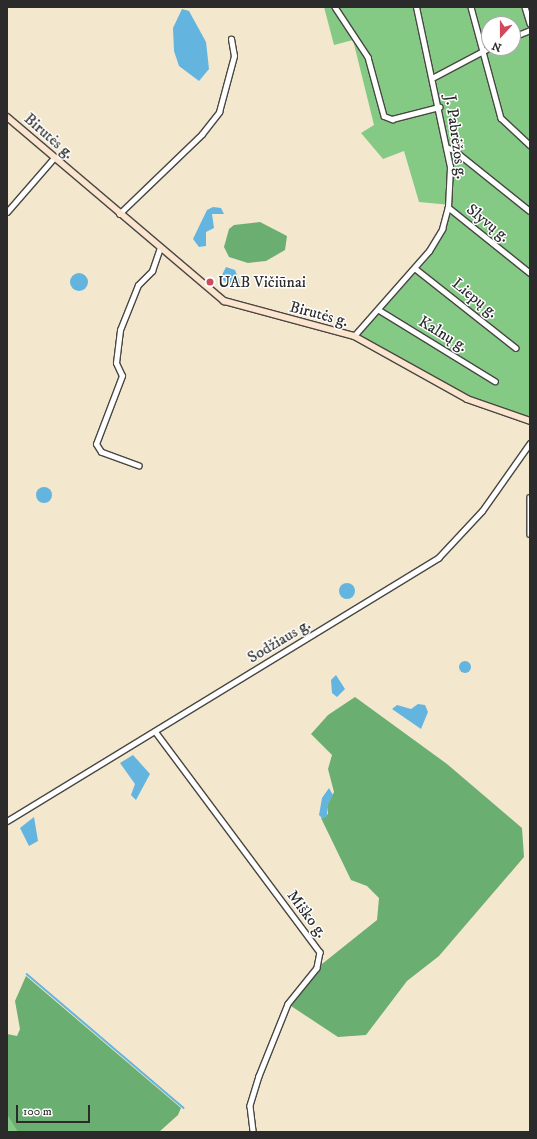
<!DOCTYPE html>
<html>
<head>
<meta charset="utf-8">
<style>
  body { margin:0 }
  #map { position:relative; width:537px; height:1139px; overflow:hidden; background:#f3e7ce; font-family:"IM FELL DW Pica",serif }
  div>[style] { position:absolute }
  .green>* { inset:0; background:#84ca85 }
  .forest>* { inset:0; background:#6bae72 }
  .water>* { inset:0; background:#63b4de }
  .round { border-radius:50% }
  .stream>* { height:1.5px; margin:-0.75px; padding:0 0.75px; transform-origin:0.75px; border-radius:0.75px; background:#63b4de }
  .roads { filter:drop-shadow(1px 0 #494743) drop-shadow(-1px 0 #494743) drop-shadow(0 1px #494743) drop-shadow(0 -1px #494743) }
  .street>* { height:4.5px; margin:-2.25px; padding:0 2.25px; transform-origin:2.25px; border-radius:2.25px; background:#fff }
  .secondary>* { height:6px; margin:-3px; padding:0 3px; transform-origin:3px; border-radius:3px; background:#fce5cf }
  .dots>* { width:11px; height:11px; translate:-50% -50%; box-sizing:border-box; border:2px solid #fff; border-radius:50% }
  span { translate:-50% -50%; white-space:nowrap; text-align:center; line-height:1.15; -webkit-text-stroke:3px #fff; paint-order:stroke }
  .street-label { font-size:16px; color:#2b2b2b }
  .poi-label { font-size:16px; color:#2b2b2b }
  .left { translate:0 -50%; text-align:left }
  .frame { position:absolute; inset:0; border:8px solid #2b2b2b; pointer-events:none }
  .north { position:absolute; left:481px; top:16px; width:40px; height:40px; box-sizing:border-box; background:#fff; border:1px solid #aaa; border-radius:50%; rotate:201deg; font-size:11px; font-weight:700; line-height:16px; text-align:center; color:#2b2b2b }
  .north::after { content:''; display:block; margin:auto; width:14px; height:18px; background:#d1495b; clip-path:polygon(50% 0,100% 100%,50% 72%,0 100%) }
  .scale { position:absolute; left:16px; top:1105px; width:74px; height:18px; box-sizing:border-box; border:2px solid #2b2b2b; border-top:0; padding-left:5px; font-size:12px; line-height:14px; white-space:nowrap; color:#2b2b2b; -webkit-text-stroke:3px #fff; paint-order:stroke }
</style>
</head>
<body>
<div id="map">
  <div class="green">
    <i style="clip-path:polygon(evenodd,324px 7px,530px 7px,530px 418px,473px 398px,360px 335px,428px 259px,446px 226px,451px 205px,419px 202px,404px 151px,383px 159px,361px 133px,374px 125px,353px 40px,334px 45px,324px 7px,489px 24px,513px 24px,513px 48px,489px 48px,489px 24px)"></i>
    <i style="clip-path:polygon(7px 1114px,18px 1128px,18px 1132px,7px 1132px)"></i>
  </div>
  <div class="forest">
    <i style="clip-path:polygon(260px 222px,287px 236px,285px 250px,266px 261px,248px 263px,229px 257px,224px 247px,229px 229px,234px 225px)"></i>
    <i style="clip-path:polygon(355px 697px,447px 764px,522px 828px,524px 857px,439px 956px,407px 981px,366px 1035px,338px 1037px,288px 1004px,317px 968px,377px 920px,379px 898px,367px 886px,351px 880px,321px 818px,328px 814px,327px 806px,334px 792px,328px 769px,332px 755px,311px 734px,328px 715px)"></i>
    <i style="clip-path:polygon(26px 976px,181px 1108px,178px 1115px,159px 1132px,18px 1132px,7px 1114px,7px 1034px,17px 1036px,20px 1029px,15px 1001px)"></i>
  </div>
  <div class="water">
    <i style="clip-path:polygon(182px 9px,189px 11px,206px 42px,209px 69px,199px 81px,179px 66px,174px 51px,173px 28px)"></i>
    <i style="clip-path:polygon(213px 207px,221px 208px,224px 214px,212px 214px,214px 228px,206px 232px,206px 246px,199px 247px,193px 239px,207px 210px)"></i>
    <i style="clip-path:polygon(226px 267px,235px 270px,240px 283px,238px 288px,229px 287px,221px 277px)"></i>
    <i class="round" style="left:70px;top:273px;width:18px;height:18px"></i>
    <i class="round" style="left:36px;top:487px;width:16px;height:16px"></i>
    <i class="round" style="left:339px;top:583px;width:16px;height:16px"></i>
    <i class="round" style="left:459px;top:661px;width:12px;height:12px"></i>
    <i style="clip-path:polygon(336px 675px,345px 689px,337px 697px,332px 693px,331px 680px)"></i>
    <i style="clip-path:polygon(418px 704px,425px 705px,428px 712px,421px 729px,392px 709px,397px 705px,411px 709px)"></i>
    <i style="clip-path:polygon(133px 755px,150px 774px,136px 800px,131px 795px,135px 784px,120px 763px)"></i>
    <i style="clip-path:polygon(329px 788px,333px 795px,327px 806px,327px 816px,323px 819px,319px 815px,322px 798px)"></i>
    <i style="clip-path:polygon(34px 817px,38px 841px,29px 846px,20px 828px)"></i>
  </div>
  <div class="stream">
    <i style="left:27px;top:974px;width:206px;rotate:40.5deg"></i>
  </div>
  <div class="roads">
    <div class="street">
      <i style="left:335px;top:7px;width:60px;rotate:56.6deg"></i>
      <i style="left:368px;top:57px;width:61px;rotate:74.8deg"></i>
      <i style="left:384px;top:116px;width:9px;rotate:21deg"></i>
      <i style="left:392px;top:119px;width:49px;rotate:-14.3deg"></i>
      <i style="left:471px;top:7px;width:115px;rotate:74.9deg"></i>
      <i style="left:501px;top:118px;width:40px;rotate:43deg"></i>
      <i style="left:525px;top:7px;width:17px;rotate:73deg"></i>
      <i style="left:513px;top:37px;width:18px;rotate:-22deg"></i>
      <i style="left:434px;top:77px;width:62px;rotate:-27.8deg"></i>
      <i style="left:446px;top:147px;width:9px;rotate:21deg"></i>
      <i style="left:454px;top:150px;width:97px;rotate:38.8deg"></i>
      <i style="left:448px;top:207px;width:105px;rotate:38.8deg"></i>
      <i style="left:7px;top:212px;width:72px;rotate:-49deg"></i>
      <i style="left:119px;top:214px;width:115px;rotate:-43.9deg"></i>
      <i style="left:202px;top:134px;width:28px;rotate:-52deg"></i>
      <i style="left:219px;top:112px;width:58px;rotate:-75deg"></i>
      <i style="left:234px;top:56px;width:17px;rotate:-100deg"></i>
      <i style="left:416px;top:269px;width:127px;rotate:38.3deg"></i>
      <i style="left:379px;top:310px;width:136px;rotate:31.5deg"></i>
      <i style="left:354px;top:336px;width:113px;rotate:-48.6deg"></i>
      <i style="left:429px;top:251px;width:26px;rotate:-59deg"></i>
      <i style="left:442px;top:229px;width:23px;rotate:-75deg"></i>
      <i style="left:448px;top:207px;width:40px;rotate:-87.1deg"></i>
      <i style="left:450px;top:167px;width:164px;rotate:-102deg"></i>
      <i style="left:139px;top:466px;width:40px;rotate:-159.8deg"></i>
      <i style="left:101px;top:452px;width:9px;rotate:-122deg"></i>
      <i style="left:96px;top:444px;width:73px;rotate:-69.1deg"></i>
      <i style="left:122px;top:376px;width:14px;rotate:-115deg"></i>
      <i style="left:116px;top:363px;width:33px;rotate:-83deg"></i>
      <i style="left:120px;top:330px;width:48px;rotate:-68.2deg"></i>
      <i style="left:138px;top:285px;width:20px;rotate:-45deg"></i>
      <i style="left:152px;top:271px;width:24px;rotate:-71deg"></i>
      <i style="left:530px;top:497px;width:37px;rotate:90deg"></i>
      <i style="left:155px;top:731px;width:276px;rotate:53.3deg"></i>
      <i style="left:320px;top:952px;width:16px;rotate:101deg"></i>
      <i style="left:317px;top:968px;width:46px;rotate:128.9deg"></i>
      <i style="left:288px;top:1004px;width:78px;rotate:111.9deg"></i>
      <i style="left:259px;top:1076px;width:31px;rotate:107deg"></i>
      <i style="left:250px;top:1106px;width:26px;rotate:83deg"></i>
      <i style="left:7px;top:821px;width:505px;rotate:-31.39deg"></i>
      <i style="left:438px;top:558px;width:64px;rotate:-46.9deg"></i>
      <i style="left:482px;top:511px;width:83px;rotate:-54.8deg"></i>
    </div>
    <div class="secondary">
      <i style="left:7px;top:117px;width:285px;rotate:40.3deg"></i>
      <i style="left:224px;top:301px;width:135px;rotate:15.1deg"></i>
      <i style="left:354px;top:336px;width:129px;rotate:29.1deg"></i>
      <i style="left:467px;top:399px;width:67px;rotate:19.2deg"></i>
    </div>
  </div>
  <div class="dots">
    <i style="left:210px;top:282px;background:#d1495b"></i>
  </div>
  <div class="street-label">
    <span style="left:49px;top:136px;rotate:41deg">Birutės g.</span>
    <span style="left:456px;top:137px;rotate:82deg">J. Pabrėžos g.</span>
    <span style="left:488px;top:223px;rotate:39deg">Slyvų g.</span>
    <span style="left:475px;top:298px;rotate:39deg">Liepų g.</span>
    <span style="left:319px;top:314px;rotate:15deg">Birutės g.</span>
    <span style="left:443px;top:334px;rotate:31deg">Kalnų g.</span>
    <span style="left:279px;top:641px;rotate:-31deg">Sodžiaus g.</span>
    <span style="left:307px;top:914px;rotate:53deg">Miško g.</span>
  </div>
  <div class="poi-label">
    <span class="left" style="left:218px;top:282px">UAB Vičiūnai</span>
  </div>
  <div class="frame"></div>
  <div class="north">N</div>
  <div class="scale">100 m</div>
</div>
</body>
</html>
